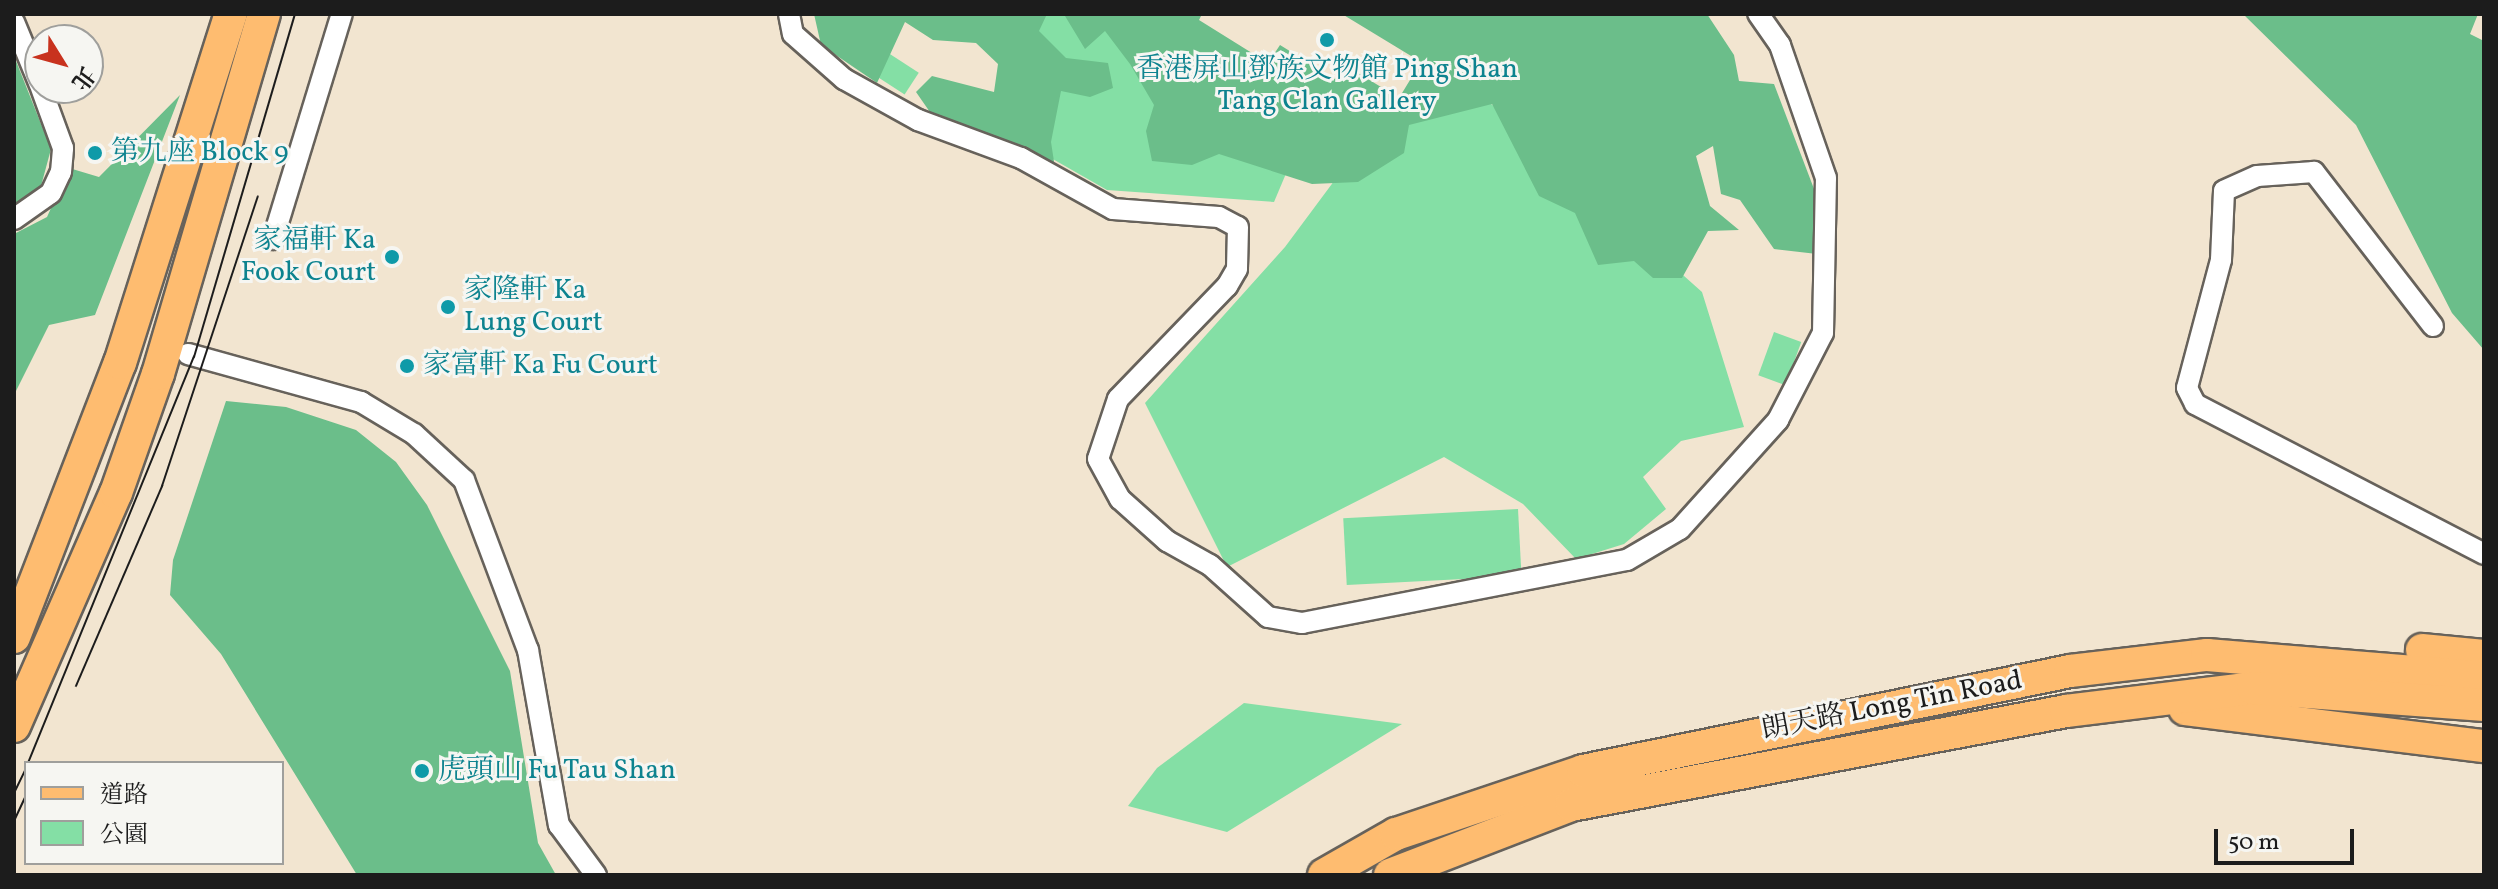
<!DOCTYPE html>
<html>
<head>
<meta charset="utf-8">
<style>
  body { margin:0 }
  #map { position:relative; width:2498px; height:889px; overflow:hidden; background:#f2e5d0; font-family:Vollkorn,"Noto Serif TC",serif }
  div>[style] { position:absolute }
  .green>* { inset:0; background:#84dfa5; transform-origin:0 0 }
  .forest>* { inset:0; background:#6bbe8a }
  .roads { filter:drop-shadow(2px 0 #67625b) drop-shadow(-2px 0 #67625b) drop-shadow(0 2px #67625b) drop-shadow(0 -2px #67625b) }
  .street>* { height:20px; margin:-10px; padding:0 10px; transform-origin:10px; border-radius:10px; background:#fff }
  .primary>* { height:32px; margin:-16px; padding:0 16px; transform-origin:16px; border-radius:16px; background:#febc70 }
  .tram>* { height:2px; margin:-1px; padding:0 1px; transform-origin:1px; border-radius:1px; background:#1c1c1c }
  .dots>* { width:22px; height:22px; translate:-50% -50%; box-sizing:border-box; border:4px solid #f6f6f2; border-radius:50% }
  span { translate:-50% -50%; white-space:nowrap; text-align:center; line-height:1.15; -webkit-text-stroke:6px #f6f6f2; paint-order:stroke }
  .culture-label { font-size:28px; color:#0d838f }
  .left { translate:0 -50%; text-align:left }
  .right { translate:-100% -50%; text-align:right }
  .street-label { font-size:28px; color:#1c1c1c }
  .frame { position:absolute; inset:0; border:16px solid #1c1c1c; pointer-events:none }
  .legend { position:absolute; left:24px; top:761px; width:260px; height:104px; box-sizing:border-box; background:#f6f6f2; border:2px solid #9f9f9c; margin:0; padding:10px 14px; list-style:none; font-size:24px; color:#1c1c1c }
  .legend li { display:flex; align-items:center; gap:16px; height:40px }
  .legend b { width:40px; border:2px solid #9f9f9c }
  .north { position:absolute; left:24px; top:24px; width:80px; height:80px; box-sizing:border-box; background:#f6f6f2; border:2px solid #9f9f9c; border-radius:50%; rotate:127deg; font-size:22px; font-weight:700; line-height:32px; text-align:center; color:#1c1c1c }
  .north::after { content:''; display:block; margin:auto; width:28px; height:36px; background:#c8321e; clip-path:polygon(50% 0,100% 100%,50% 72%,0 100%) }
  .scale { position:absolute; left:2214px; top:829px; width:140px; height:36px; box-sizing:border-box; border:4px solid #1c1c1c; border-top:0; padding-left:10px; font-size:24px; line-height:28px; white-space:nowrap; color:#1c1c1c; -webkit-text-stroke:6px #f6f6f2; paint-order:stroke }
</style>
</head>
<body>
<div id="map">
  <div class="green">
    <i style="clip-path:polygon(1037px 14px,1142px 14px,1304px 131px,1274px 202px,1107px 190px,1037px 150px)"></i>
    <i style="left:876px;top:45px;width:51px;height:26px;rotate:33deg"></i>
    <i style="clip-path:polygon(1452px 69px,1702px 292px,1744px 427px,1681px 441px,1643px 477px,1666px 509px,1624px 544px,1576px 559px,1523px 504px,1444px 457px,1227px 567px,1145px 403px,1285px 247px,1343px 169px)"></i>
    <i style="left:1774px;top:332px;width:29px;height:46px;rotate:20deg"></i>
    <i style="left:1518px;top:509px;width:67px;height:175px;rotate:87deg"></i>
    <i style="clip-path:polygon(1244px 703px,1402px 724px,1227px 832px,1128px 806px,1157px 768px)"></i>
  </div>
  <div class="forest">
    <i style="clip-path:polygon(814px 14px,1047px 14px,1039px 31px,1066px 58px,1108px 63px,1113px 88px,1090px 97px,1061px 91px,1051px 142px,1057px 181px,941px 128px,916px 92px,932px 76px,994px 92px,998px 64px,976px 43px,933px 40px,905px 22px,877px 83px,821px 45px)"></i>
    <i style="clip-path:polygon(1052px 14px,1202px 14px,1199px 20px,1268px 63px,1280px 45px,1335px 79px,1345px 65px,1399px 98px,1421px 62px,1342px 14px,1707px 14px,1734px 55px,1739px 81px,1774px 84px,1819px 202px,1817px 254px,1774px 249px,1740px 200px,1721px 194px,1713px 146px,1696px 156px,1710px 206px,1739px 230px,1708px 231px,1682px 278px,1653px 278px,1634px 261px,1598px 265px,1575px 213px,1539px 196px,1492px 104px,1409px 125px,1404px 153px,1358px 182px,1312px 184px,1219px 154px,1192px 165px,1152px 161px,1146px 131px,1154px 105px,1130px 64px,1105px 31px,1085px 49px,1065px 16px)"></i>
    <i style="clip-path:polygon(2243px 14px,2478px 14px,2470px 34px,2484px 41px,2484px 350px,2452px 313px,2356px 125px)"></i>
    <i style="clip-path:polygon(14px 56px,51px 149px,41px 186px,14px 205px)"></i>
    <i style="clip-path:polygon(180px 95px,95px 315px,49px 325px,14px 395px,14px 234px,47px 217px,69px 168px,99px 177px)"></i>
    <i style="clip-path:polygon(226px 401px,286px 407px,356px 430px,396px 462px,427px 505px,510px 671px,538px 843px,556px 875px,357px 875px,221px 654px,170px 595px,173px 560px)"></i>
  </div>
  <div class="roads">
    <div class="street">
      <i style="left:789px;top:14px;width:20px;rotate:79deg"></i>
      <i style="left:793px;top:34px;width:68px;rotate:41.4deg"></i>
      <i style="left:844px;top:79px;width:85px;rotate:29deg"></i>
      <i style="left:918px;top:120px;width:110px;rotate:20.3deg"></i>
      <i style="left:1021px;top:158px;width:105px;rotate:29deg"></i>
      <i style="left:1113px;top:209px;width:106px;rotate:4.3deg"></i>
      <i style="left:1219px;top:217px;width:21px;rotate:28deg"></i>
      <i style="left:1238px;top:227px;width:42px;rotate:91.4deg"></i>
      <i style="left:1237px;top:269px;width:20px;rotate:120deg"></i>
      <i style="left:1227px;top:286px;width:157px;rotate:134deg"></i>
      <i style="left:1118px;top:399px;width:63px;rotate:108.4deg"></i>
      <i style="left:1098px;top:459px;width:46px;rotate:61.2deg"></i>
      <i style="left:1120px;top:499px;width:63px;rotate:41.8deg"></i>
      <i style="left:1167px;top:541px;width:49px;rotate:29.2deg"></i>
      <i style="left:1210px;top:565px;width:78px;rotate:41.9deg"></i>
      <i style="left:1268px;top:617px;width:35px;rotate:10deg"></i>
      <i style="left:1302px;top:623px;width:331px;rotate:-11deg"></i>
      <i style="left:1627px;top:560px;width:61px;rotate:-30.3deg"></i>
      <i style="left:1680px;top:529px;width:147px;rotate:-48deg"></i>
      <i style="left:1778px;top:420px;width:98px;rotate:-62.7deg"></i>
      <i style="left:1823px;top:333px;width:155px;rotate:-88.9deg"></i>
      <i style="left:1826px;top:178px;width:141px;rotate:-109.1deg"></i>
      <i style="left:1780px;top:45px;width:38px;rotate:-125deg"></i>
      <i style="left:14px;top:22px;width:68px;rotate:67.6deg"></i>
      <i style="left:14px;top:219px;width:45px;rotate:-35.1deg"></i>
      <i style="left:51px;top:193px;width:23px;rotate:-65deg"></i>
      <i style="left:61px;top:172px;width:24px;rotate:-85deg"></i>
      <i style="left:63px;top:148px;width:64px;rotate:-110.1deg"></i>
      <i style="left:273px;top:239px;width:235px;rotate:-73deg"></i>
      <i style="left:2433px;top:326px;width:195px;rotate:-127.7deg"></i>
      <i style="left:2314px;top:172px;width:57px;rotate:176deg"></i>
      <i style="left:2257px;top:176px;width:36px;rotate:156deg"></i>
      <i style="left:2224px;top:191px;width:69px;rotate:92.5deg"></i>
      <i style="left:2221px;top:260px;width:132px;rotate:104.9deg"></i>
      <i style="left:2187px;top:388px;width:18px;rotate:63deg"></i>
      <i style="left:2195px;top:404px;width:326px;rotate:27.4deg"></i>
      <i style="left:188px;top:354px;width:180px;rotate:15.5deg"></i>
      <i style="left:361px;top:402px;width:62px;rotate:31.1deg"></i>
      <i style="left:414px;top:434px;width:68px;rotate:42.6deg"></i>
      <i style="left:464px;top:480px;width:182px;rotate:69.4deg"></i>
      <i style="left:528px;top:650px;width:178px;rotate:80deg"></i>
      <i style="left:559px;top:825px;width:62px;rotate:53.5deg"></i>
    </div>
    <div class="primary">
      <i style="left:14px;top:637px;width:294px;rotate:-68.9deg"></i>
      <i style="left:120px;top:363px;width:366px;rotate:-72.4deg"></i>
      <i style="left:2422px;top:650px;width:62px;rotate:5.5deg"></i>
      <i style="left:2185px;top:709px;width:301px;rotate:7.1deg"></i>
      <i style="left:14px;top:726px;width:254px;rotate:-66.4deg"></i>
      <i style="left:116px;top:493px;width:126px;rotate:-70.6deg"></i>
      <i style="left:158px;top:374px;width:375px;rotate:-73.6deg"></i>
      <i style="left:1324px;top:875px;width:83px;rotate:-29.7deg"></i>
      <i style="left:1396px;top:834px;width:197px;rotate:-18.6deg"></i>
      <i style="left:1583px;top:771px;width:497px;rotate:-11.6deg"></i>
      <i style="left:2070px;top:671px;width:138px;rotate:-6.7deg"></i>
      <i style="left:2207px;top:655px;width:278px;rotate:4.7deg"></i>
      <i style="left:1390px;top:875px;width:194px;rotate:-21.1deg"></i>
      <i style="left:1571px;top:805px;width:504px;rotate:-10.75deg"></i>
      <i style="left:2066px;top:711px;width:188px;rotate:-7deg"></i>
      <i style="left:2253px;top:688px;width:232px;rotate:4.2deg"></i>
    </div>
  </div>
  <div class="tram">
    <i style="left:76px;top:686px;width:218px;rotate:-66.7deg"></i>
    <i style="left:162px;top:486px;width:305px;rotate:-71.7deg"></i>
    <i style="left:28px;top:763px;width:439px;rotate:-67.8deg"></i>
    <i style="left:194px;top:357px;width:358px;rotate:-73.6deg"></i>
    <i style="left:14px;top:793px;width:28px;rotate:-64deg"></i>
    <i style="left:14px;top:821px;width:29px;rotate:-65deg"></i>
  </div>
  <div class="dots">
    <i style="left:1327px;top:40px;background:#0f9aa8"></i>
    <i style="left:95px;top:153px;background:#0f9aa8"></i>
    <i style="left:392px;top:257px;background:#0f9aa8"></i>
    <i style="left:448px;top:307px;background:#0f9aa8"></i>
    <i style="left:407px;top:366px;background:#0f9aa8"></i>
    <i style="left:422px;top:771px;background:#0f9aa8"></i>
  </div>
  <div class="culture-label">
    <span style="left:1327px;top:86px">香港屏山鄧族文物館 Ping Shan<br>Tang Clan Gallery</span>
    <span class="left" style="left:111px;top:153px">第九座 Block 9</span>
    <span class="right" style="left:376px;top:257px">家福軒 Ka<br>Fook Court</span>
    <span class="left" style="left:464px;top:307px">家隆軒 Ka<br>Lung Court</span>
    <span class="left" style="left:423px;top:366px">家富軒 Ka Fu Court</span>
    <span class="left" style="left:438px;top:771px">虎頭山 Fu Tau Shan</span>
  </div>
  <div class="street-label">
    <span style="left:1892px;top:706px;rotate:-11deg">朗天路 Long Tin Road</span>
  </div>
  <div class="frame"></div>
  <ul class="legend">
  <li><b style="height:10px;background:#febc70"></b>道路</li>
  <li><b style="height:22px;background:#84dfa5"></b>公園</li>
  </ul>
  <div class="north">北</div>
  <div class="scale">50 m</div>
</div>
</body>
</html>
